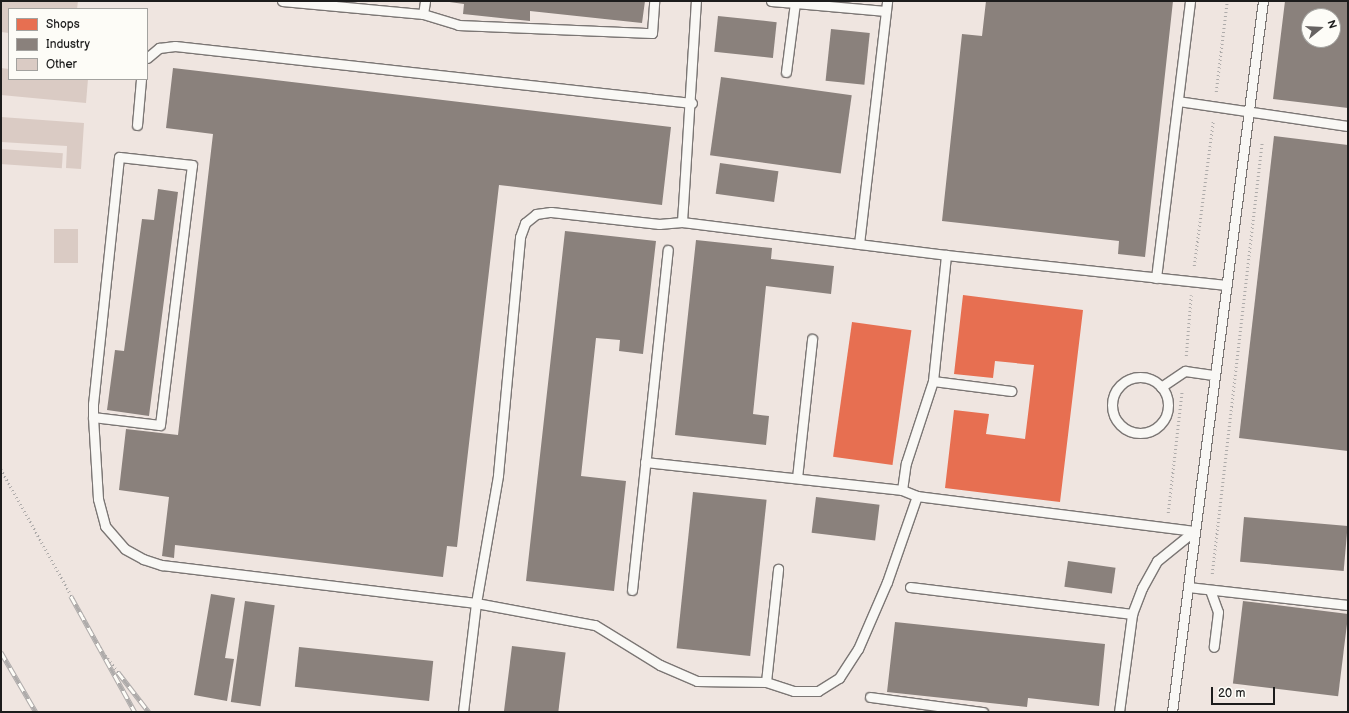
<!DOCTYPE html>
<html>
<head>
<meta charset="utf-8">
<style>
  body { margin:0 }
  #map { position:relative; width:1349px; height:713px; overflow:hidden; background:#efe5e0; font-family:"Balsamiq Sans",sans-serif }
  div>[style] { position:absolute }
  .shops>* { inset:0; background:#e76f51; transform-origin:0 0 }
  .industry>* { inset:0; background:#8a817c; transform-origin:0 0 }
  .building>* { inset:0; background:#dacbc4; transform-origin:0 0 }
  .path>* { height:2.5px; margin-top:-1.25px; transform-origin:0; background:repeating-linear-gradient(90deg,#aeabaa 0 1px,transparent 0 4px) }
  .roads { filter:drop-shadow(1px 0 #7b7674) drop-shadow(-1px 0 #7b7674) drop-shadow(0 1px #7b7674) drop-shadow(0 -1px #7b7674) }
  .service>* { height:9px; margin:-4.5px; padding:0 4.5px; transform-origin:4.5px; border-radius:4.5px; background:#f9f8f5 }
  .service>.ring { margin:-4.5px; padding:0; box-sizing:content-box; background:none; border:9px solid #f9f8f5; border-radius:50% }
  .rail>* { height:4.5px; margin-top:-2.25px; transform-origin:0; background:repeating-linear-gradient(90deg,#fdfcf7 0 9px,#aeabaa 0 18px); box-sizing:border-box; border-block:1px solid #aeabaa }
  span { translate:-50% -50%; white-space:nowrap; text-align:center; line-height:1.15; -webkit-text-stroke:4px #fdfcf7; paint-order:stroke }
  .frame { position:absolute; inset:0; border:2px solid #1c1c1c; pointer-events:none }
  .legend { position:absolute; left:8px; top:8px; width:140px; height:72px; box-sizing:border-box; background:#fdfcf7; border:1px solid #a3a29f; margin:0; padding:5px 7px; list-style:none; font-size:12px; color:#1c1c1c }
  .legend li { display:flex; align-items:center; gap:8px; height:20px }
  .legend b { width:20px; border:1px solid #a3a29f }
  .north { position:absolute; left:1301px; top:8px; width:40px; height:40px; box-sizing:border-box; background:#fdfcf7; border:1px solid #a3a29f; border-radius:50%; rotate:72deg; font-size:11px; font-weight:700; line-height:16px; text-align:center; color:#1c1c1c }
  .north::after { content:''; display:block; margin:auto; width:14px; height:18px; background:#666261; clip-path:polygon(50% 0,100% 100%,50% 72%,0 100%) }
  .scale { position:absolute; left:1211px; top:687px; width:64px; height:18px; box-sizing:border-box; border:2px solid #1c1c1c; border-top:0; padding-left:5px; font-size:12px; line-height:14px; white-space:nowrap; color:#1c1c1c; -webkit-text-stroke:3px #fdfcf7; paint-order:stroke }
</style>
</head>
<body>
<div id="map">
  <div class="shops">
    <i style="clip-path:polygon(963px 295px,1083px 310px,1060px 502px,945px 488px,954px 410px,989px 414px,986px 434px,1025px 439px,1034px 365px,995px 361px,993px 378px,954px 374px)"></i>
    <i style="left:852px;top:322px;width:60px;height:136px;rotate:8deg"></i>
  </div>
  <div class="industry">
    <i style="clip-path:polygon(442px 1px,645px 1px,642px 23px,530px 11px,530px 21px,463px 14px,464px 4px)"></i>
    <i style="clip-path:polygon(986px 1px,1173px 1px,1145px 257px,1118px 254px,1119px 241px,942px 221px,962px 34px,982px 36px)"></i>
    <i style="clip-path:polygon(evenodd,1285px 1px,1348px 1px,1348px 108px,1273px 99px,1285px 1px,1309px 16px,1333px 16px,1333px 40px,1309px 40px,1309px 16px)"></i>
    <i style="left:718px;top:16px;width:59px;height:36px;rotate:6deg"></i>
    <i style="left:831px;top:29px;width:39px;height:52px;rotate:6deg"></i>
    <i style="clip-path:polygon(173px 68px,671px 127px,662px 205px,499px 185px,457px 547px,447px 546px,443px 577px,175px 545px,174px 558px,162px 556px,169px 497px,119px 490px,126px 429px,178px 435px,213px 134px,166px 128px)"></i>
    <i style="left:721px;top:77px;width:132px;height:79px;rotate:8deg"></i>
    <i style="clip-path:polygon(1274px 136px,1348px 145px,1348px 451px,1239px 438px)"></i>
    <i style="left:720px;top:163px;width:59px;height:31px;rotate:8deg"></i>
    <i style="clip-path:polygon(158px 189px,178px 192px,149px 416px,107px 410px,115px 350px,124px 351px,142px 219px,154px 220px)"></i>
    <i style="clip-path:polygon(565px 231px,656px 241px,643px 354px,619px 351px,620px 340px,596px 338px,581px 476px,626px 481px,614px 591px,526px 581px)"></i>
    <i style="clip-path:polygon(696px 240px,772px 248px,771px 259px,834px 266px,831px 294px,766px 286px,753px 414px,769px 416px,766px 445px,675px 435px)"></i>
    <i style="left:693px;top:492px;width:74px;height:157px;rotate:6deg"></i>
    <i style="left:816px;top:497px;width:64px;height:36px;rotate:7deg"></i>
    <i style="left:1244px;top:517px;width:104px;height:45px;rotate:5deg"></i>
    <i style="left:1068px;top:561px;width:48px;height:26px;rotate:8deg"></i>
    <i style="clip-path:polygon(211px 594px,235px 598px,225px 658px,234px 659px,227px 701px,194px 695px)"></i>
    <i style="left:245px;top:601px;width:30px;height:102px;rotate:8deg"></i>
    <i style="left:1243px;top:601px;width:106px;height:83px;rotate:7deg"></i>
    <i style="clip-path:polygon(895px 622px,1105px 644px,1099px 706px,1028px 698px,1027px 707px,887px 692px)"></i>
    <i style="left:512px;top:646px;width:54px;height:66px;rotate:7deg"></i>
    <i style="left:299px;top:647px;width:135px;height:40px;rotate:6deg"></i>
  </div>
  <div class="building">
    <i style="clip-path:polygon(1px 1px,78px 1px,77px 9px,9px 9px,9px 33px,1px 32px)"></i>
    <i style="clip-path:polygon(1px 68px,9px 69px,9px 79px,88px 79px,86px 103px,1px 95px)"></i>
    <i style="clip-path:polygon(1px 117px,84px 123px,81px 169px,66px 168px,67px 146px,1px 142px)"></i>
    <i style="left:1px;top:149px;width:62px;height:15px;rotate:4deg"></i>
    <i style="left:54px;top:229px;width:24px;height:34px"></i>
  </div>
  <div class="path">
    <i style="left:1216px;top:92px;width:92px;rotate:-83.1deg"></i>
    <i style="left:1194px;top:266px;width:146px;rotate:-82.5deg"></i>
    <i style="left:1186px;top:356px;width:61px;rotate:-85.3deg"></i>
    <i style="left:1px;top:469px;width:210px;rotate:60.9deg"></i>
    <i style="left:103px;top:652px;width:76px;rotate:52.5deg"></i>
    <i style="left:1168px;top:513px;width:123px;rotate:-83.5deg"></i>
    <i style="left:1212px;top:574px;width:435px;rotate:-83.4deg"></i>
  </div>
  <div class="roads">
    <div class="service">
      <i style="left:282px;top:1px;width:142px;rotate:5.3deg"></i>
      <i style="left:423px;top:14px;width:37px;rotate:17deg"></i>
      <i style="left:458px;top:25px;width:194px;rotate:2.4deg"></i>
      <i style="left:652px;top:33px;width:32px;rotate:-86deg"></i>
      <i style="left:771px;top:1px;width:115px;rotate:5deg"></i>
      <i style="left:423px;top:14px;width:13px;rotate:-81deg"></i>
      <i style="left:147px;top:58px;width:16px;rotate:-40deg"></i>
      <i style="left:159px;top:48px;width:16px;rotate:-7deg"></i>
      <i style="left:175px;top:46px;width:520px;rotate:6.29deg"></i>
      <i style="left:786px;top:72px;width:70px;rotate:-82.6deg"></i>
      <i style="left:1178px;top:101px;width:172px;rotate:8.4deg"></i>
      <i style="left:137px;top:125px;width:46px;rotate:-85deg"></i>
      <i style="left:682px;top:222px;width:221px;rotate:-86.4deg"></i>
      <i style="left:859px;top:244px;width:245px;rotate:-83.4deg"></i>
      <i style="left:1156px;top:278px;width:279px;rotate:-83deg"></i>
      <i class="ring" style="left:1112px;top:377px;width:47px;height:47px"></i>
      <i style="left:933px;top:381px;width:79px;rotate:7.3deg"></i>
      <i style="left:1161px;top:387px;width:29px;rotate:-34deg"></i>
      <i style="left:1185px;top:371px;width:30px;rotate:8deg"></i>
      <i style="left:93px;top:417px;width:67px;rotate:6.8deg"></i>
      <i style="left:160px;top:425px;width:262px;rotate:-83deg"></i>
      <i style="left:192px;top:165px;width:73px;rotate:-173.7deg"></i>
      <i style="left:119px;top:157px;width:248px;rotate:96deg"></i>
      <i style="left:93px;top:404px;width:13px;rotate:90deg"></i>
      <i style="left:93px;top:417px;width:82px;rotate:86.5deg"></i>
      <i style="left:98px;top:499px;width:28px;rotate:75deg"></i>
      <i style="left:105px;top:526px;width:30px;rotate:49deg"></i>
      <i style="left:125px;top:549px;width:21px;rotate:29deg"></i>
      <i style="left:143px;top:559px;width:20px;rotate:18deg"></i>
      <i style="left:162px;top:565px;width:316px;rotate:6.9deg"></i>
      <i style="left:476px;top:603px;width:121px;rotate:10.5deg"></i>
      <i style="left:595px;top:625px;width:76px;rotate:31.6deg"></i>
      <i style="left:660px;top:665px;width:40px;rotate:23.4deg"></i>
      <i style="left:697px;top:681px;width:69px;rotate:0.8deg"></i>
      <i style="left:766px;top:682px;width:29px;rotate:18deg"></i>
      <i style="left:794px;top:691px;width:24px"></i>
      <i style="left:818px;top:691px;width:25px;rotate:-32deg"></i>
      <i style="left:839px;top:678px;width:35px;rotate:-57deg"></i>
      <i style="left:858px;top:649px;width:73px;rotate:-66.6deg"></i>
      <i style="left:887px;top:582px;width:91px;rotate:-70.8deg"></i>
      <i style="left:645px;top:462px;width:259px;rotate:6.2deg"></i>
      <i style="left:902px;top:490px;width:16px;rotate:22deg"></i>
      <i style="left:917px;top:496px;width:279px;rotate:7.2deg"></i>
      <i style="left:797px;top:478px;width:140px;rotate:-83.8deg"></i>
      <i style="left:902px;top:490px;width:27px;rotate:-82deg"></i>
      <i style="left:906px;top:463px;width:86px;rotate:-71.8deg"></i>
      <i style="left:933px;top:381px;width:127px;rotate:-84.1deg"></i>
      <i style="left:910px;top:587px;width:224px;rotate:6.9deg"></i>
      <i style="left:1188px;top:587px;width:161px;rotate:6.4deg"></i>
      <i style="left:632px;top:590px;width:342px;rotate:-84deg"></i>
      <i style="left:1210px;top:590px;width:23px;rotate:70deg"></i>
      <i style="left:1218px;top:612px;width:35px;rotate:97deg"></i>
      <i style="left:766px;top:682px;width:114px;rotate:-83.9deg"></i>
      <i style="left:870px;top:697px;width:114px;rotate:7.6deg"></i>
      <i style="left:463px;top:712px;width:110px;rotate:-83.2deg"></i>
      <i style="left:476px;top:603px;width:130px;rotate:-80.2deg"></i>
      <i style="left:498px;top:475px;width:239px;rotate:-84.7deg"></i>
      <i style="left:520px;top:237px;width:15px;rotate:-70deg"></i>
      <i style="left:525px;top:223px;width:14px;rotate:-39deg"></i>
      <i style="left:536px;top:214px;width:15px;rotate:-8deg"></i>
      <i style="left:551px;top:212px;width:109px;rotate:6.3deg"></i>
      <i style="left:659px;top:224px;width:23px;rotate:-5deg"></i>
      <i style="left:682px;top:222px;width:266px;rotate:7.1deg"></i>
      <i style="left:946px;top:255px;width:282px;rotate:6.1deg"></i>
      <i style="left:1119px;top:712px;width:99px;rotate:-82.4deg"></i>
      <i style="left:1132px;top:614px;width:28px;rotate:-69deg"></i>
      <i style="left:1142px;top:588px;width:31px;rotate:-61deg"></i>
      <i style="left:1157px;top:561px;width:48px;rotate:-39deg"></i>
      <i style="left:1172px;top:712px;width:717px;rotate:-82.71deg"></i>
    </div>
  </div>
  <div class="rail">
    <i style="left:71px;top:596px;width:132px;rotate:61.1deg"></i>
    <i style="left:1px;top:652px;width:69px;rotate:59.7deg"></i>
    <i style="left:118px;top:672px;width:51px;rotate:52.2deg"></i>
  </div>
  <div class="frame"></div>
  <ul class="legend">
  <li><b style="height:11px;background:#e76f51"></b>Shops</li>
  <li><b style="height:11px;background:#8a817c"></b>Industry</li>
  <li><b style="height:11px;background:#dacbc4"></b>Other</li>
  </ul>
  <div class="north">N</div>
  <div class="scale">20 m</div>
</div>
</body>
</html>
